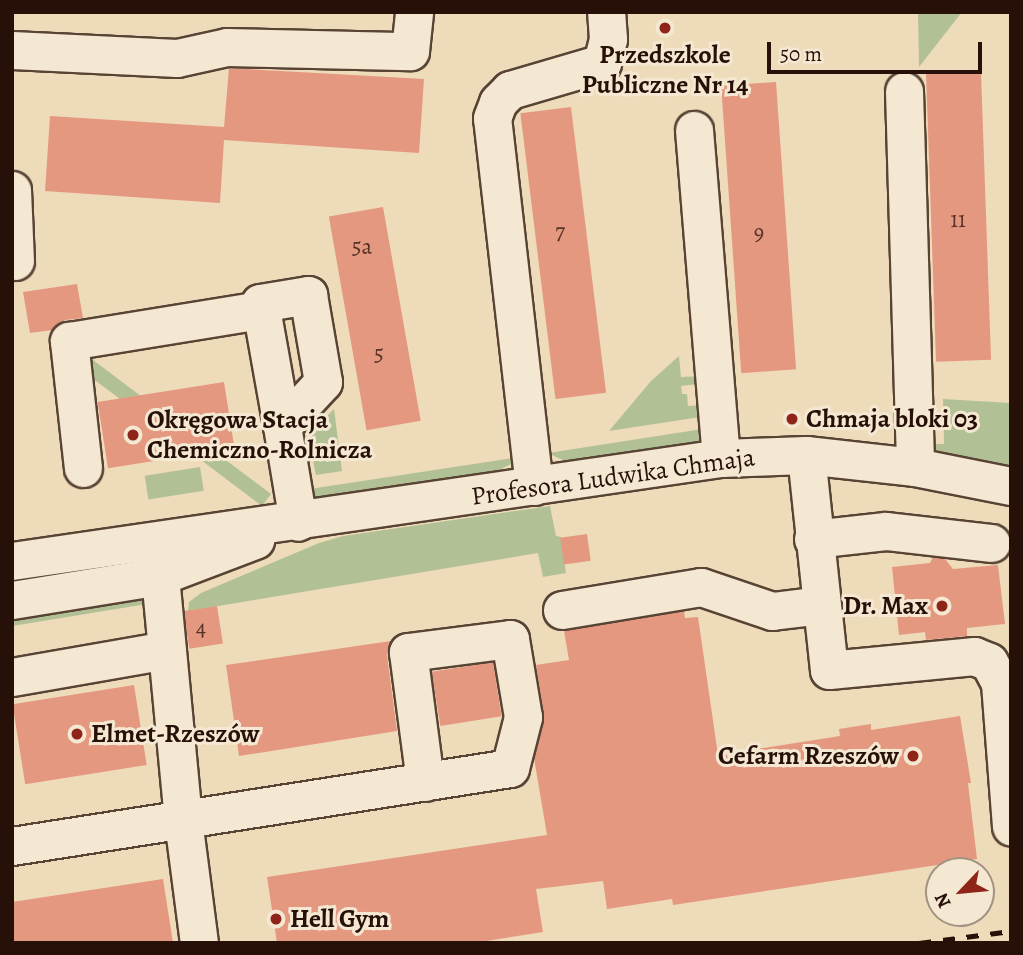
<!DOCTYPE html>
<html>
<head>
<meta charset="utf-8">
<style>
  body { margin:0 }
  #map { position:relative; width:1023px; height:955px; overflow:hidden; background:#eedbba; font-family:Alegreya,serif }
  div>[style] { position:absolute }
  .green>* { inset:0; background:#b2c195; transform-origin:0 0 }
  .building>* { inset:0; background:#e59880; transform-origin:0 0 }
  .roads { filter:drop-shadow(2px 0 #584334) drop-shadow(-2px 0 #584334) drop-shadow(0 2px #584334) drop-shadow(0 -2px #584334) }
  .minor>* { height:37px; margin:-18.5px; padding:0 18.5px; transform-origin:18.5px; border-radius:18.5px; background:#f4e8d2 }
  .rail>* { height:5px; margin-top:-2.5px; transform-origin:0; background:repeating-linear-gradient(90deg,#261008 0 12px,transparent 0 24px) }
  .dots>* { width:19px; height:19px; translate:-50% -50%; box-sizing:border-box; border:4px solid #f4e8d2; border-radius:50% }
  span { translate:-50% -50%; white-space:nowrap; text-align:center; line-height:1.15; -webkit-text-stroke:6px #f4e8d2; paint-order:stroke }
  .number-label { font-size:23px; color:#563226 }
  .number-label span { -webkit-text-stroke-width:0 }
  .poi-label { font-size:26px; color:#261008; font-weight:700 }
  .left { translate:0 -50%; text-align:left }
  .right { translate:-100% -50%; text-align:right }
  .street-label { font-size:26px; color:#261008 }
  .frame { position:absolute; inset:0; border:14px solid #261008; pointer-events:none }
  .north { position:absolute; left:925px; top:857px; width:70px; height:70px; box-sizing:border-box; background:#f4e8d2; border:2px solid #a29281; border-radius:50%; rotate:244deg; font-size:19px; font-weight:700; line-height:28px; text-align:center; color:#261008 }
  .north::after { content:''; display:block; margin:auto; width:24px; height:32px; background:#8f2418; clip-path:polygon(50% 0,100% 100%,50% 72%,0 100%) }
  .scale { position:absolute; left:767px; top:42px; width:215px; height:32px; box-sizing:border-box; border:4px solid #261008; border-top:0; padding-left:9px; font-size:21px; line-height:24px; white-space:nowrap; color:#261008; -webkit-text-stroke:5px #f4e8d2; paint-order:stroke }
</style>
</head>
<body>
<div id="map">
  <div class="green">
    <i style="clip-path:polygon(918px 12px,962px 12px,919px 67px)"></i>
    <i style="clip-path:polygon(679px 356px,681px 377px,705px 376px,706px 383px,681px 386px,682px 394px,687px 394px,688px 406px,707px 405px,707px 416px,609px 431px,651px 381px)"></i>
    <i style="clip-path:polygon(943px 399px,1011px 403px,1011px 470px,943px 454px,933px 449px,933px 444px,944px 444px)"></i>
    <i style="clip-path:polygon(334px 409px,342px 471px,316px 475px,312px 456px,307px 456px,306px 448px,311px 447px,310px 433px)"></i>
    <i style="clip-path:polygon(709px 428px,707px 435px,693px 444px,567px 462px,548px 453px)"></i>
    <i style="clip-path:polygon(514px 458px,511px 464px,495px 472px,323px 497px,314px 498px,303px 490px)"></i>
    <i style="left:200px;top:467px;width:24px;height:56px;rotate:81deg"></i>
    <i style="left:271px;top:494px;width:15px;height:249px;rotate:127deg"></i>
    <i style="clip-path:polygon(550px 506px,556px 536px,561px 537px,566px 573px,543px 577px,538px 553px,188px 611px,189px 602px,201px 593px,319px 543px,343px 536px)"></i>
    <i style="clip-path:polygon(140px 597px,147px 604px,12px 626px,12px 615px)"></i>
  </div>
  <div class="building">
    <i style="clip-path:polygon(229px 68px,424px 79px,419px 153px,224px 140px,220px 203px,45px 191px,50px 116px,224px 127px)"></i>
    <i style="left:981px;top:72px;width:288px;height:55px;rotate:88deg"></i>
    <i style="left:776px;top:82px;width:288px;height:55px;rotate:86deg"></i>
    <i style="left:571px;top:107px;width:288px;height:51px;rotate:83deg"></i>
    <i style="left:383px;top:207px;width:217px;height:55px;rotate:80deg"></i>
    <i style="clip-path:polygon(77px 284px,83px 318px,65px 320px,52px 330px,30px 333px,23px 292px)"></i>
    <i style="left:224px;top:382px;width:67px;height:128px;rotate:81deg"></i>
    <i style="left:587px;top:534px;width:27px;height:27px;rotate:82deg"></i>
    <i style="clip-path:polygon(933px 557px,945px 559px,953px 569px,998px 565px,1005px 624px,967px 628px,967px 636px,926px 640px,925px 632px,899px 635px,892px 567px,930px 563px)"></i>
    <i style="left:217px;top:606px;width:38px;height:34px;rotate:81deg"></i>
    <i style="clip-path:polygon(684px 611px,685px 618px,698px 617px,718px 755px,840px 736px,839px 729px,871px 724px,871px 730px,960px 716px,971px 783px,968px 783px,977px 859px,673px 905px,672px 899px,607px 909px,603px 881px,536px 889px,543px 932px,474px 943px,277px 943px,267px 877px,547px 835px,534px 758px,544px 714px,536px 665px,569px 660px,564px 631px)"></i>
    <i style="clip-path:polygon(391px 641px,387px 655px,397px 731px,239px 756px,226px 665px)"></i>
    <i style="left:493px;top:662px;width:55px;height:62px;rotate:81deg"></i>
    <i style="left:134px;top:685px;width:81px;height:123px;rotate:81deg"></i>
    <i style="clip-path:polygon(163px 879px,173px 943px,12px 943px,12px 902px)"></i>
  </div>
  <div class="roads">
    <div class="minor">
      <i style="left:12px;top:50px;width:165px;rotate:2.8deg"></i>
      <i style="left:177px;top:58px;width:51px;rotate:-12.4deg"></i>
      <i style="left:227px;top:47px;width:183px;rotate:1.3deg"></i>
      <i style="left:410px;top:51px;width:39px;rotate:-84deg"></i>
      <i style="left:904px;top:91px;width:376px;rotate:88.3deg"></i>
      <i style="left:694px;top:130px;width:329px;rotate:85.3deg"></i>
      <i style="left:12px;top:190px;width:71px;rotate:87.6deg"></i>
      <i style="left:282px;top:426px;width:125px;rotate:-100.1deg"></i>
      <i style="left:260px;top:303px;width:49px;rotate:-9.5deg"></i>
      <i style="left:308px;top:295px;width:88px;rotate:80.2deg"></i>
      <i style="left:323px;top:382px;width:60px;rotate:133deg"></i>
      <i style="left:282px;top:426px;width:97px;rotate:80.5deg"></i>
      <i style="left:806px;top:455px;width:216px;rotate:83.9deg"></i>
      <i style="left:829px;top:670px;width:146px;rotate:-5.5deg"></i>
      <i style="left:974px;top:656px;width:16px;rotate:22deg"></i>
      <i style="left:989px;top:662px;width:24px;rotate:62deg"></i>
      <i style="left:1000px;top:683px;width:144px;rotate:85.6deg"></i>
      <i style="left:83px;top:468px;width:128px;rotate:-96.3deg"></i>
      <i style="left:69px;top:341px;width:194px;rotate:-9.2deg"></i>
      <i style="left:534px;top:486px;width:370px;rotate:-96.5deg"></i>
      <i style="left:492px;top:118px;width:17px;rotate:-69deg"></i>
      <i style="left:498px;top:102px;width:17px;rotate:-45deg"></i>
      <i style="left:510px;top:90px;width:96px;rotate:-16.4deg"></i>
      <i style="left:602px;top:63px;width:25px;rotate:-76deg"></i>
      <i style="left:608px;top:39px;width:27px;rotate:-94deg"></i>
      <i style="left:813px;top:539px;width:73px;rotate:-6.3deg"></i>
      <i style="left:886px;top:531px;width:106px;rotate:6.5deg"></i>
      <i style="left:12px;top:561px;width:716px;rotate:-8.27deg"></i>
      <i style="left:721px;top:458px;width:85px;rotate:-2deg"></i>
      <i style="left:806px;top:455px;width:110px;rotate:6.3deg"></i>
      <i style="left:915px;top:467px;width:98px;rotate:11.2deg"></i>
      <i style="left:160px;top:576px;width:245px;rotate:84.6deg"></i>
      <i style="left:183px;top:820px;width:124px;rotate:82.6deg"></i>
      <i style="left:12px;top:600px;width:150px;rotate:-9.2deg"></i>
      <i style="left:160px;top:576px;width:102px;rotate:-20.8deg"></i>
      <i style="left:562px;top:610px;width:141px;rotate:-9.4deg"></i>
      <i style="left:701px;top:587px;width:75px;rotate:18.7deg"></i>
      <i style="left:772px;top:611px;width:49px;rotate:-7deg"></i>
      <i style="left:12px;top:677px;width:157px;rotate:-9.9deg"></i>
      <i style="left:12px;top:846px;width:504px;rotate:-8.9deg"></i>
      <i style="left:510px;top:768px;width:53px;rotate:-75.7deg"></i>
      <i style="left:523px;top:717px;width:79px;rotate:-99.5deg"></i>
      <i style="left:510px;top:639px;width:103px;rotate:172.7deg"></i>
      <i style="left:408px;top:652px;width:131px;rotate:82.5deg"></i>
    </div>
  </div>
  <div class="rail">
    <i style="left:919px;top:943px;width:93px;rotate:-7.4deg"></i>
  </div>
  <div class="dots">
    <i style="left:665px;top:28px;background:#8f2418"></i>
    <i style="left:792px;top:419px;background:#8f2418"></i>
    <i style="left:133px;top:435px;background:#8f2418"></i>
    <i style="left:942px;top:606px;background:#8f2418"></i>
    <i style="left:77px;top:734px;background:#8f2418"></i>
    <i style="left:913px;top:756px;background:#8f2418"></i>
    <i style="left:276px;top:919px;background:#8f2418"></i>
  </div>
  <div class="number-label">
    <span style="left:958px;top:220px">11</span>
    <span style="left:560px;top:232px">7</span>
    <span style="left:759px;top:233px">9</span>
    <span style="left:362px;top:247px">5a</span>
    <span style="left:379px;top:354px">5</span>
    <span style="left:201px;top:628px">4</span>
  </div>
  <div class="poi-label">
    <span style="left:665px;top:70px">Przedszkole<br>Publiczne Nr 14</span>
    <span class="left" style="left:806px;top:419px">Chmaja bloki 03</span>
    <span class="left" style="left:147px;top:435px">Okręgowa Stacja<br>Chemiczno-Rolnicza</span>
    <span class="right" style="left:928px;top:606px">Dr. Max</span>
    <span class="left" style="left:91px;top:734px">Elmet-Rzeszów</span>
    <span class="right" style="left:899px;top:756px">Cefarm Rzeszów</span>
    <span class="left" style="left:290px;top:919px">Hell Gym</span>
  </div>
  <div class="street-label">
    <span style="left:613px;top:477px;rotate:-8deg">Profesora Ludwika Chmaja</span>
  </div>
  <div class="frame"></div>
  <div class="north">N</div>
  <div class="scale">50 m</div>
</div>
</body>
</html>
